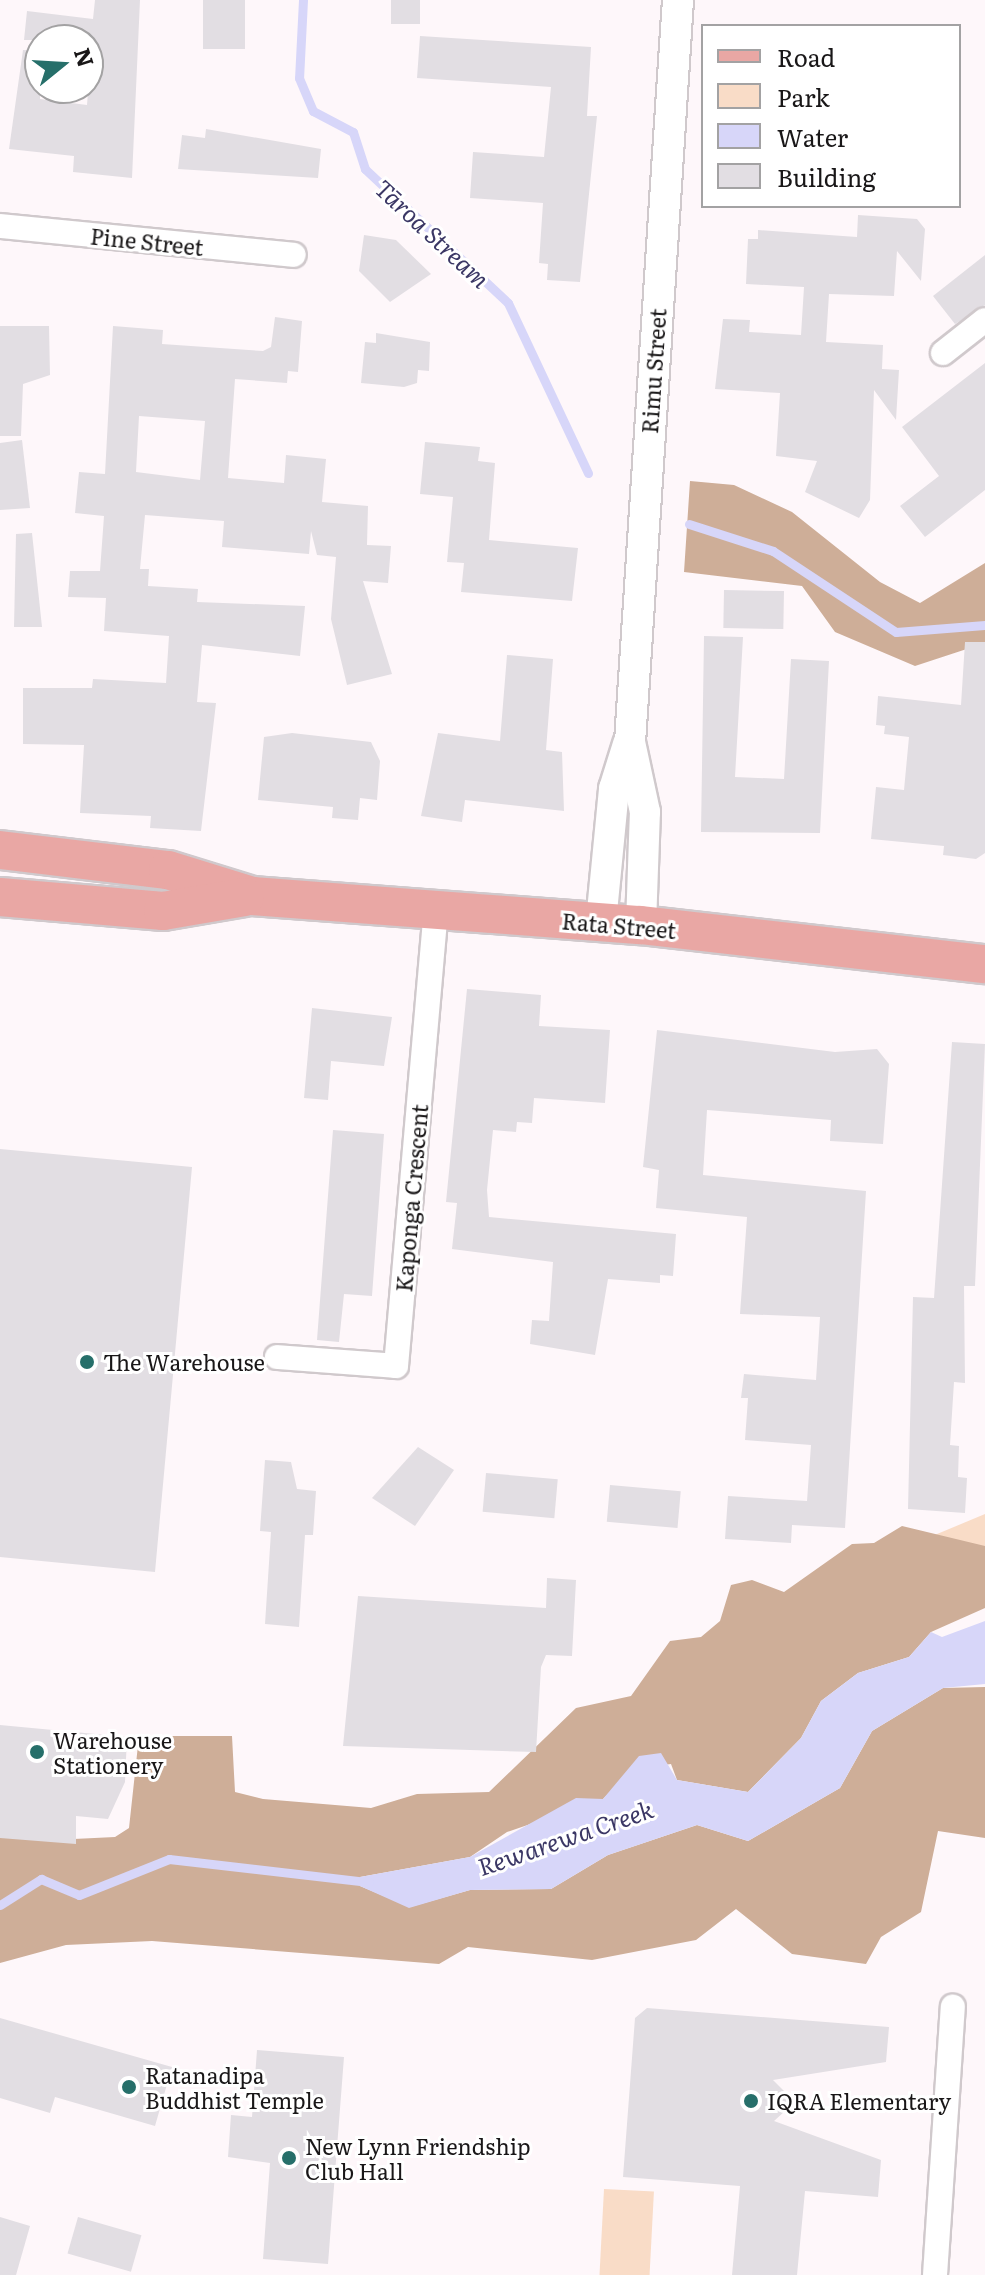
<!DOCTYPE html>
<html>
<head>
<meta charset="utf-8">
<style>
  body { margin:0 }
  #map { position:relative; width:985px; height:2275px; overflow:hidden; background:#fef7fa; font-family:Literata,serif }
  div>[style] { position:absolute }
  .green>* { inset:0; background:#f9dcc7; transform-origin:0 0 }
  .forest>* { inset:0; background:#ceae98 }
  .water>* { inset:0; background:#d7d6f9 }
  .stream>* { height:9px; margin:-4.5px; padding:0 4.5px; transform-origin:4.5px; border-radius:4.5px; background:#d7d6f9 }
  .building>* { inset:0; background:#e2dee3; transform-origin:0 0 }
  .roads { filter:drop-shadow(2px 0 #d0c9cc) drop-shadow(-2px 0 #d0c9cc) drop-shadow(0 2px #d0c9cc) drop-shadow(0 -2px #d0c9cc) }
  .minor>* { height:24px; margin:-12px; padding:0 12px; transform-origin:12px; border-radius:12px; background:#fff }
  .tertiary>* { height:30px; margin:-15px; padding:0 15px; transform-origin:15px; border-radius:15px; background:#fff }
  .primary>* { height:38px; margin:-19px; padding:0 19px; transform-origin:19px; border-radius:19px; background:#e9a7a4 }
  .dots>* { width:22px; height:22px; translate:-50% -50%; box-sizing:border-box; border:4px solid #fff; border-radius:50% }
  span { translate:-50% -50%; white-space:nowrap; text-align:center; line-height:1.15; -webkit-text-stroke:6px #fff; paint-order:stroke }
  .street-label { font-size:22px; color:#191718 }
  .poi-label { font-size:22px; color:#191718 }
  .left { translate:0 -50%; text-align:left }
  .water-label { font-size:24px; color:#3b3765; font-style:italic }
  .legend { position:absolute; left:701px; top:24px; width:260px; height:184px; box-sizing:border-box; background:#fff; border:2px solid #a3a2a3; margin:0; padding:10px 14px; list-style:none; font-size:24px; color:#191718 }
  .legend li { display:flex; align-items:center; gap:16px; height:40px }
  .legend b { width:40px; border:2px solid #a3a2a3 }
  .north { position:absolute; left:24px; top:24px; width:80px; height:80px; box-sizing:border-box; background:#fff; border:2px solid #a3a2a3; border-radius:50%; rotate:72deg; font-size:22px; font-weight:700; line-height:32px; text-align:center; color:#191718 }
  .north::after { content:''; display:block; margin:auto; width:28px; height:36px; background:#266f6a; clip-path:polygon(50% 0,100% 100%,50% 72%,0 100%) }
</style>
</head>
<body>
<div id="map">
  <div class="green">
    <i style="clip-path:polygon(985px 1514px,985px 1608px,882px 1557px)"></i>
    <i style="left:604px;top:2189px;width:50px;height:86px;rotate:3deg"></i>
  </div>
  <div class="forest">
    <i style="clip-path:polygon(690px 481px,734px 485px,792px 512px,880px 582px,920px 603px,985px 563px,985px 643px,915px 666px,835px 632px,802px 586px,684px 572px)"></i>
    <i style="clip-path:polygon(902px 1526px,985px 1546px,985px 1608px,931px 1632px,909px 1657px,858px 1673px,821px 1701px,801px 1738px,748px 1792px,677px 1780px,671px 1764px,632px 1769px,603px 1799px,507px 1832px,470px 1857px,360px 1877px,360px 1886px,410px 1907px,470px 1890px,551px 1889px,608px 1855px,697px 1825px,748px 1841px,840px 1788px,872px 1731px,943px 1688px,985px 1687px,985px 1838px,938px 1831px,921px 1912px,881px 1937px,866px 1964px,792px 1954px,736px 1909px,696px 1940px,592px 1960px,468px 1947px,439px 1964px,152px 1941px,66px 1945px,0 1963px,0 1834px,53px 1840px,115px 1837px,129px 1828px,139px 1736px,232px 1736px,235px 1792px,263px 1799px,371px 1808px,417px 1794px,489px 1792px,576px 1708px,631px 1696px,670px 1641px,701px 1637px,720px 1621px,731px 1585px,752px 1580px,784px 1592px,852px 1544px,874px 1543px)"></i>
  </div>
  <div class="water">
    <i style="clip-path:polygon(985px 1621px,985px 1684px,943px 1688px,872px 1731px,840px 1788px,748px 1841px,697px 1825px,608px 1855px,551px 1889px,470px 1890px,409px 1908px,360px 1886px,360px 1877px,470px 1857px,576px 1798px,603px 1799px,639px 1756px,661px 1753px,677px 1780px,748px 1792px,801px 1738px,821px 1701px,858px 1673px,909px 1657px,931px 1632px,942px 1637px)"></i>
  </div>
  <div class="stream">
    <i style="left:303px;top:0;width:78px;rotate:92.9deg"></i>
    <i style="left:299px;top:78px;width:36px;rotate:67deg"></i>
    <i style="left:313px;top:111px;width:45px;rotate:27.7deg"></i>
    <i style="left:353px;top:132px;width:39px;rotate:72deg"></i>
    <i style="left:365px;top:169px;width:196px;rotate:43.1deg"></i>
    <i style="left:508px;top:303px;width:188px;rotate:64.8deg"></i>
    <i style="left:689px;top:524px;width:88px;rotate:17.8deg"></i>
    <i style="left:773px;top:551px;width:147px;rotate:33.4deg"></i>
    <i style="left:896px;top:632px;width:89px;rotate:-4.5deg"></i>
    <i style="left:0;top:1905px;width:49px;rotate:-32.4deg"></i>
    <i style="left:41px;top:1879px;width:41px;rotate:22.8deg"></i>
    <i style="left:79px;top:1895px;width:97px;rotate:-21.8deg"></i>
    <i style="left:169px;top:1859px;width:201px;rotate:6.6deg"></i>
  </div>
  <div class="building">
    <i style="clip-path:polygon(95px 0,140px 0,132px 178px,73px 172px,74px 156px,9px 149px,23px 50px,40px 51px,40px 99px,87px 105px,92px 40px,24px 40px,27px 11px,93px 19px)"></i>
    <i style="left:203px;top:0;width:42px;height:49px"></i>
    <i style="left:391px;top:0;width:29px;height:24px"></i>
    <i style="clip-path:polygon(420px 36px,591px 47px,587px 116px,597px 116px,580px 282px,547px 280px,548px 264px,539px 263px,543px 203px,470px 198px,473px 152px,544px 157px,551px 87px,417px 78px)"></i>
    <i style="clip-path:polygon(206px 129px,321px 149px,318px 178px,178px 169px,182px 135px,205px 138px)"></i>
    <i style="clip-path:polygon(858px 215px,917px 219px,925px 229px,921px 281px,897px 251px,894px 296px,829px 294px,826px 342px,883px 345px,882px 369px,899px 370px,896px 420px,874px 390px,870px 500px,859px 518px,805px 492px,817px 461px,776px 456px,780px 393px,715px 389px,723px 319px,750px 320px,749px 332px,801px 335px,804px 287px,746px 284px,748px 239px,758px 239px,758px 230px,857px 237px)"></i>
    <i style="clip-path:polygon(364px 235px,396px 240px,431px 274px,390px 302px,359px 271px)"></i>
    <i style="clip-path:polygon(985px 255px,985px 305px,955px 324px,933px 296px)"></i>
    <i style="clip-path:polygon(evenodd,275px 317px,302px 321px,298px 372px,288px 371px,287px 383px,235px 379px,228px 478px,284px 483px,286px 455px,326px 459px,322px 502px,368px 506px,367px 545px,391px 546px,388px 583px,363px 581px,392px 674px,347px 685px,331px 619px,336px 557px,317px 555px,311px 531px,309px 554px,222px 547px,224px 521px,145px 515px,140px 569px,149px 569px,148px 586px,198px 589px,197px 602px,305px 606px,300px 656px,202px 645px,197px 702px,216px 703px,201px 831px,150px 828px,151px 816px,80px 813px,84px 745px,23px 744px,23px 688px,92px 688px,93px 679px,166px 683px,169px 636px,104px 631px,106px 598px,68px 597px,70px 571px,100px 571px,104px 516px,75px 513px,79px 472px,105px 474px,113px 326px,163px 330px,162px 344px,263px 351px,271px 347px,275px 317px,139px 416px,205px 421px,200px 480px,136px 472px,139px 416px)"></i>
    <i style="clip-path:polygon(0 326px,49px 326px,50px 375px,23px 384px,21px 436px,0 436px)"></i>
    <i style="clip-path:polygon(376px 333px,430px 342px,429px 371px,418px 370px,417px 383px,404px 387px,361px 383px,365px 342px,376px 343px)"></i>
    <i style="clip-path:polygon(985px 363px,985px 490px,925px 537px,900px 506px,939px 476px,902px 427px)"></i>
    <i style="clip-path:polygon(22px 440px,30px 508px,0 510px,0 443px)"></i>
    <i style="clip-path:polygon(425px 442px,480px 447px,478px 461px,495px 463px,489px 540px,578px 548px,572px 601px,461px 592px,464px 563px,447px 562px,453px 497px,420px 494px)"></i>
    <i style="clip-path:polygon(32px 533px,42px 627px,14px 627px,16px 534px)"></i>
    <i style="left:724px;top:590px;width:60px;height:38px;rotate:1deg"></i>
    <i style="clip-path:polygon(704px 636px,743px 637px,735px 777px,784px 779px,791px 659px,829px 661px,820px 833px,701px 832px)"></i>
    <i style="clip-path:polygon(965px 642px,985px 642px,985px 853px,976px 859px,943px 855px,944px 846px,871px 839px,876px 787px,904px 790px,909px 737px,884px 734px,885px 726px,876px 725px,878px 696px,961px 705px)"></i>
    <i style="clip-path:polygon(507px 655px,553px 659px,546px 750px,562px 752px,564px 811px,465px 800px,462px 822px,421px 816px,438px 733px,500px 741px)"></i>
    <i style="clip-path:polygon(292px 733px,371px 742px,380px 761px,377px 800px,360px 798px,358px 820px,332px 818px,333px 807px,258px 800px,264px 737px)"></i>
    <i style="clip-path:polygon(467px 989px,541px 995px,539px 1026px,610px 1030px,605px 1103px,534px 1098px,532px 1123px,517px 1122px,516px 1132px,493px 1130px,487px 1190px,489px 1217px,676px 1234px,673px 1276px,660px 1275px,660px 1283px,608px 1279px,595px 1355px,530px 1344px,532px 1320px,549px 1321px,553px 1262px,452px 1249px,457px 1203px,446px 1202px)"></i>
    <i style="clip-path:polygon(312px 1008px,392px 1017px,384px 1066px,331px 1061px,328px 1100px,304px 1098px)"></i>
    <i style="clip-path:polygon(657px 1030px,835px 1052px,877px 1049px,889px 1064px,883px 1144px,830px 1141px,831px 1120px,707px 1110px,703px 1175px,866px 1191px,845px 1528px,792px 1525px,791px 1543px,725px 1539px,728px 1496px,807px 1501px,811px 1445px,745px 1440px,748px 1398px,741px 1398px,744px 1374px,816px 1380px,820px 1317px,740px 1314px,747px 1217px,656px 1208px,659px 1170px,643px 1167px)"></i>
    <i style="clip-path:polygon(952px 1042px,985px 1044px,975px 1286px,964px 1286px,965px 1383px,954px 1382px,950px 1445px,959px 1446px,958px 1477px,967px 1478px,965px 1513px,908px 1509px,913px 1297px,934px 1298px)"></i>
    <i style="clip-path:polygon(333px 1130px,384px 1134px,372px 1296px,344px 1294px,339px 1342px,317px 1340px)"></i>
    <i style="clip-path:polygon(0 1149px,192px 1167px,155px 1572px,0 1557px)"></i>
    <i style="clip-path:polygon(418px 1447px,454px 1470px,415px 1526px,372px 1498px)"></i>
    <i style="clip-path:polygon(265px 1460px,291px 1462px,297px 1489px,316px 1491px,313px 1535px,305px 1535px,299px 1627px,265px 1624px,271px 1532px,260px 1531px)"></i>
    <i style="left:486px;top:1473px;width:72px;height:39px;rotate:5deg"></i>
    <i style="left:610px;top:1485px;width:71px;height:37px;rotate:5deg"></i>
    <i style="clip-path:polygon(547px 1578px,576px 1580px,572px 1656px,546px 1655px,541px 1667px,536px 1752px,343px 1746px,358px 1596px,546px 1608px)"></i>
    <i style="clip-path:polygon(0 1725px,127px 1737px,125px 1782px,108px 1819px,76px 1816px,76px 1844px,0 1838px)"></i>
    <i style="clip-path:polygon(647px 2008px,889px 2027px,886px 2062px,773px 2080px,795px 2102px,774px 2121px,881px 2160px,878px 2197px,805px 2191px,797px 2275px,732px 2275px,740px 2186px,623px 2177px,635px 2018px)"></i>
    <i style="clip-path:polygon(0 2018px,172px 2067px,155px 2126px,55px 2097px,50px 2113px,0 2098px)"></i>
    <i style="clip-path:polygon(257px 2050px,344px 2057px,328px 2264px,263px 2259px,270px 2163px,228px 2157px,231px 2115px,252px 2117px)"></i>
    <i style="clip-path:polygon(0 2217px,30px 2226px,16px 2275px,0 2275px)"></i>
    <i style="left:78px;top:2217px;width:66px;height:38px;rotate:16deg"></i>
  </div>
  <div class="roads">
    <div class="minor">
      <i style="left:0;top:226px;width:295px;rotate:5.6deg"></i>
      <i style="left:943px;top:353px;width:53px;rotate:-38.2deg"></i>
      <i style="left:277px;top:1357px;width:119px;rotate:4.3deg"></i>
      <i style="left:396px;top:1366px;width:457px;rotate:-85deg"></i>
      <i style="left:935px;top:2275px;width:269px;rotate:-86.2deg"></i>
    </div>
    <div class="tertiary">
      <i style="left:601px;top:922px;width:134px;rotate:-84.4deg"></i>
      <i style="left:614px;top:789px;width:47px;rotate:-72.7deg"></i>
      <i style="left:641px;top:925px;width:113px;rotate:-88deg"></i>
      <i style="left:645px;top:812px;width:72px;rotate:-102.1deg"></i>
      <i style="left:630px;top:742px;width:744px;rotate:-86.3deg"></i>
    </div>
    <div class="primary">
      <i style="left:0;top:850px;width:169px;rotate:6.8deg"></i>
      <i style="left:168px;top:870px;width:88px;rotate:17.2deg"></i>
      <i style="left:252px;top:896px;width:390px;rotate:4.3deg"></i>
      <i style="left:641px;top:925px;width:346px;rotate:6.5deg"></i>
      <i style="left:0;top:897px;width:164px;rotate:4.9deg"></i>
      <i style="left:163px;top:911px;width:83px;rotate:-9.7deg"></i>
    </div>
  </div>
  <div class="dots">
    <i style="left:87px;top:1362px;background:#266f6a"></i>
    <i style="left:37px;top:1752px;background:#266f6a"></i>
    <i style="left:129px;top:2087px;background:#266f6a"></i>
    <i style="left:751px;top:2101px;background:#266f6a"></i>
    <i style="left:289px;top:2158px;background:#266f6a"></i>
  </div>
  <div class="street-label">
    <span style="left:147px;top:241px;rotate:6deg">Pine Street</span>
    <span style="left:653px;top:371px;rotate:-86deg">Rimu Street</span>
    <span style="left:619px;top:925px;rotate:5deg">Rata Street</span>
    <span style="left:411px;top:1198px;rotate:-85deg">Kaponga Crescent</span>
  </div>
  <div class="poi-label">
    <span class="left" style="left:103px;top:1362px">The Warehouse</span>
    <span class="left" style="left:53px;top:1752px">Warehouse<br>Stationery</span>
    <span class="left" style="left:145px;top:2087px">Ratanadipa<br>Buddhist Temple</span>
    <span class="left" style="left:767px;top:2101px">IQRA Elementary</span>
    <span class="left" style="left:305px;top:2158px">New Lynn Friendship<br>Club Hall</span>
  </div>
  <div class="water-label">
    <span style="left:433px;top:233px;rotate:43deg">Tāroa Stream</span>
    <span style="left:565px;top:1837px;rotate:-19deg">Rewarewa Creek</span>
  </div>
  <ul class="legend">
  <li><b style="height:10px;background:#e9a7a4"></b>Road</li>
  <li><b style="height:22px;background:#f9dcc7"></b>Park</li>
  <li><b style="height:22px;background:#d7d6f9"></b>Water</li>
  <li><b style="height:22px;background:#e2dee3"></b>Building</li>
  </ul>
  <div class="north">N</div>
</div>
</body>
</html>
